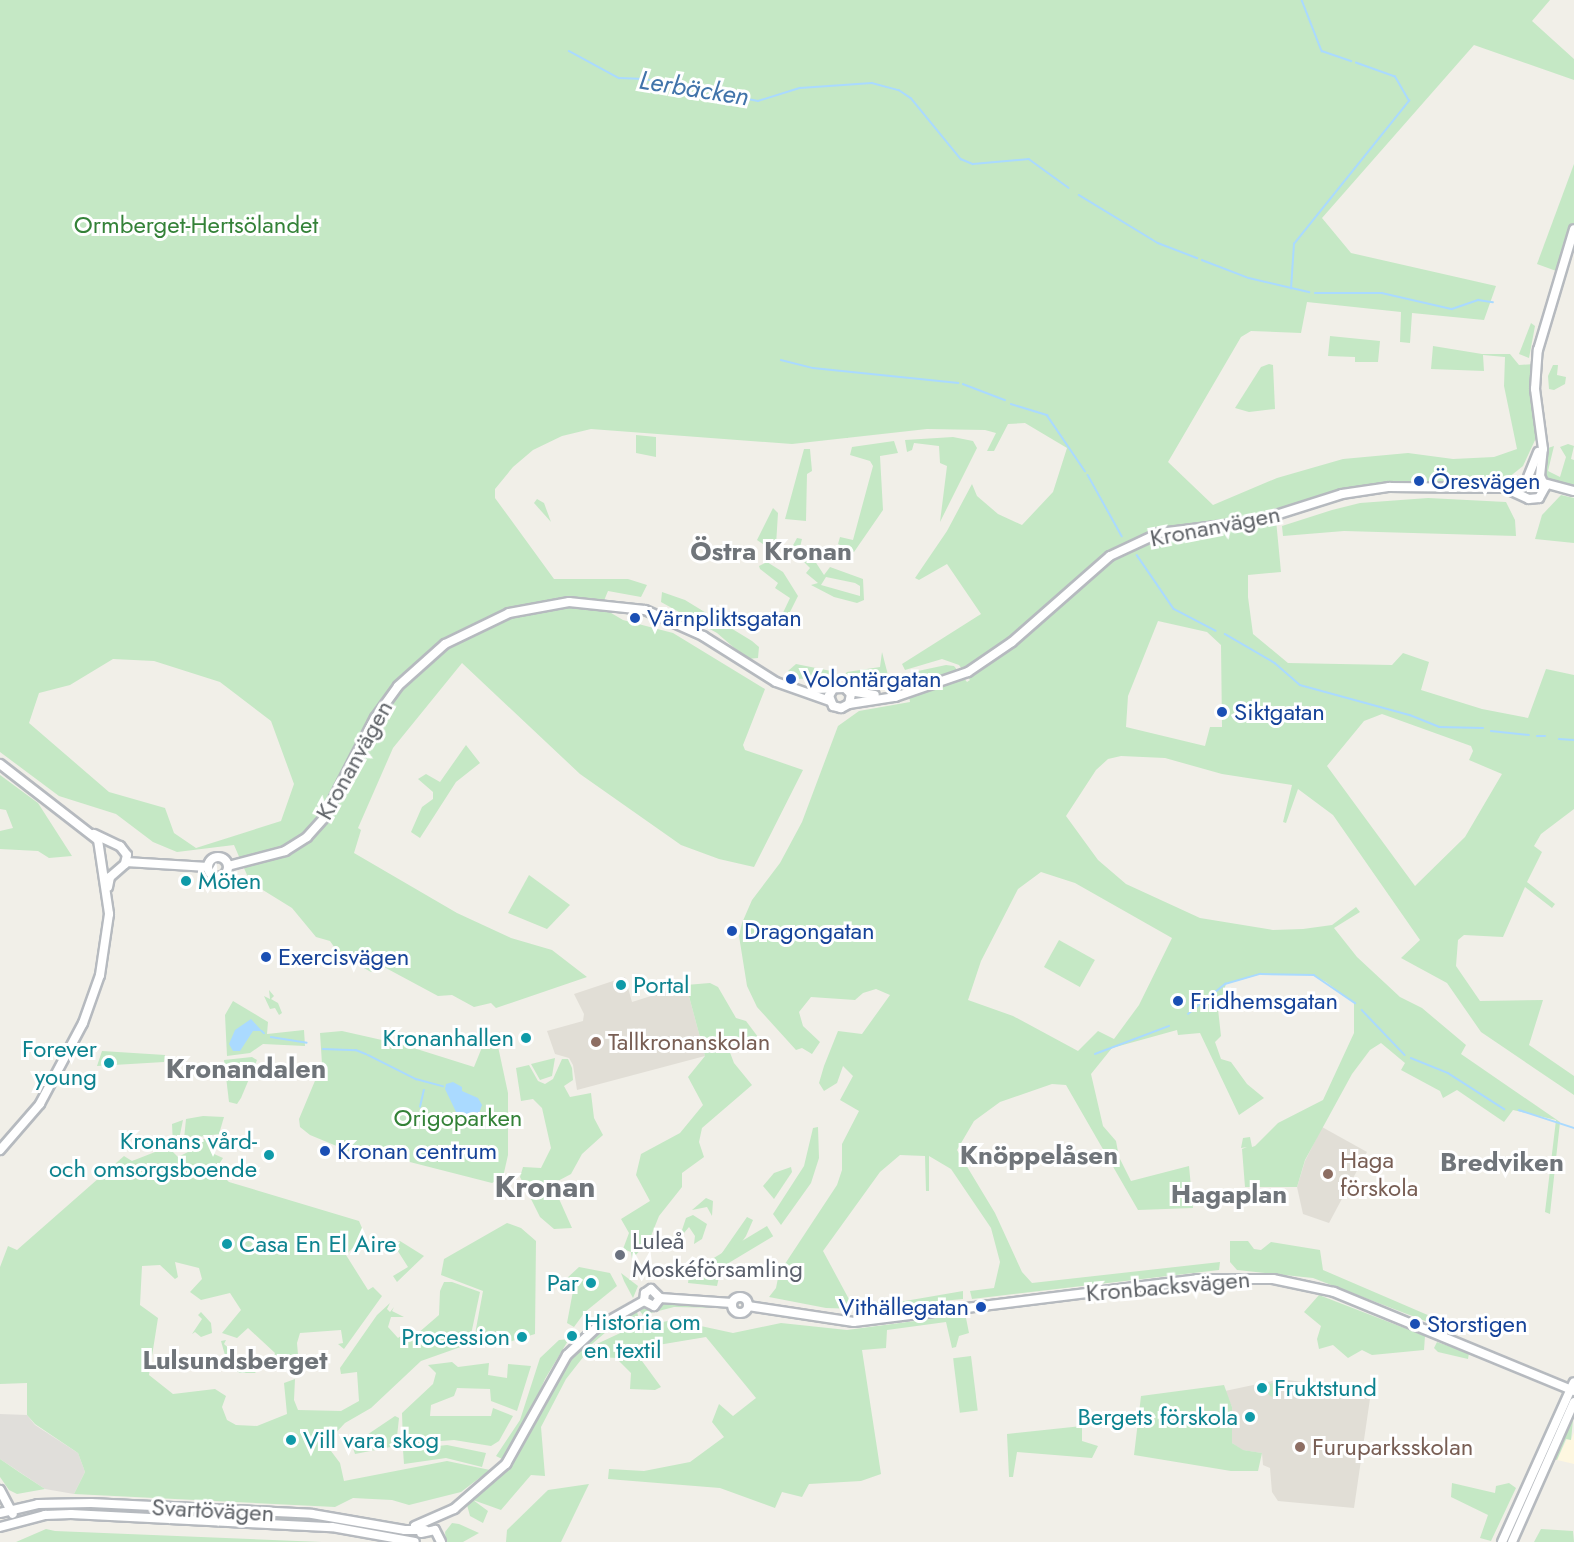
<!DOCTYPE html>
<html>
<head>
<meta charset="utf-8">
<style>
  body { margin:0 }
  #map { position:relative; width:1574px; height:1542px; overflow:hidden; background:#f1efe8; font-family:Jost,sans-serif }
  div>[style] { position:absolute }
  .commercial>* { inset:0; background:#fef7e0 }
  .industrial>* { inset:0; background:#e0deda }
  .education>* { inset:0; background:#e1ded6 }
  .green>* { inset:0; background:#c5e8c5; transform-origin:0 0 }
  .round { border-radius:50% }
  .water>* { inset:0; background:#aadaff }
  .stream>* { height:1.5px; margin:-0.75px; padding:0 0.75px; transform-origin:0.75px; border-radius:0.75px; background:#aadaff }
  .roads { filter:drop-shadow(2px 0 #b6babf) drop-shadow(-2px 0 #b6babf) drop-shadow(0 2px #b6babf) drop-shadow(0 -2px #b6babf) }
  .secondary>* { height:8px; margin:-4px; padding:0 4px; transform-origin:4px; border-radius:4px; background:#fff }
  .secondary>.ring { margin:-4px; padding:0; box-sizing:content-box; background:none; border:8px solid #fff; border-radius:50% }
  .dots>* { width:16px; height:16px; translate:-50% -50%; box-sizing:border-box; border:3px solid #fff; border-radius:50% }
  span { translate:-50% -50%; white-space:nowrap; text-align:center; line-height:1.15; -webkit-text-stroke:6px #fff; paint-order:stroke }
  .park-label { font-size:24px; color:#348238 }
  .transit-label { font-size:24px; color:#164399 }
  .left { translate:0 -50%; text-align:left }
  .right { translate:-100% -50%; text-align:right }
  .street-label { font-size:24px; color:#5f6368 }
  .culture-label { font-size:24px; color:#0d838f }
  .education-label { font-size:24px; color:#785e54 }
  .worship-label { font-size:24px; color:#5b616d }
  .water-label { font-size:26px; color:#4174aa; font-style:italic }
  .neighbourhood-label { font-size:26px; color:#70757a; font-weight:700 }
  .quarter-label { font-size:27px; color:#70757a; font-weight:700 }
  .district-label { font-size:30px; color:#70757a; font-weight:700 }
</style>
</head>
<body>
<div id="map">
  <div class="commercial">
    <i style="clip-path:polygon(1574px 1432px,1574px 1464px,1557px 1460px,1567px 1439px,1571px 1440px)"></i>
  </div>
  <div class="industrial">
    <i style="clip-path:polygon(0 1414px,27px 1415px,35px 1425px,78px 1453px,85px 1472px,74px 1494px,45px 1489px,0 1459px)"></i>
  </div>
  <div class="education">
    <i style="clip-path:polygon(625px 977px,632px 1002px,686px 985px,705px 1056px,577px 1090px,573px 1065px,569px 1058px,555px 1054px,547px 1031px,583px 1021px,584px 1014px,574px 994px)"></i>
    <i style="clip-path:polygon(1322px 1127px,1367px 1152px,1329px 1223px,1303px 1214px,1297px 1187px,1305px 1161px)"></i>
    <i style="clip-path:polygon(1281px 1379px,1371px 1392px,1354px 1508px,1278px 1501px,1272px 1492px,1270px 1468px,1263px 1465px,1262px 1453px,1242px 1450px,1232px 1443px,1232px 1407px,1225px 1391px)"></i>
  </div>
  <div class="green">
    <i style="clip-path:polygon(evenodd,0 0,1550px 0,1532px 21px,1574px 59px,1574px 80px,1474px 45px,1322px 218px,1351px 253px,1496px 286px,1484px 320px,1412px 313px,1410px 343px,1400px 342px,1401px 312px,1307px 302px,1301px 333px,1251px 331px,1241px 337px,1168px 462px,1213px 505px,1277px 478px,1343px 459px,1408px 453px,1453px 459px,1494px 457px,1517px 449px,1504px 386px,1505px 357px,1483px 355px,1484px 371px,1431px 369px,1433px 346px,1482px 354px,1510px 354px,1519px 365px,1535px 364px,1536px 438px,1523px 466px,1503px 482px,1480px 486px,1391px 487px,1321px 500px,1276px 520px,1281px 572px,1248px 575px,1248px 597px,1253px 634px,1288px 663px,1392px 665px,1403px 653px,1429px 662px,1421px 690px,1482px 709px,1528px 718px,1546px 669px,1574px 675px,1574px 809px,1541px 834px,1534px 846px,1542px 852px,1527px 882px,1555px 904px,1552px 908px,1525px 887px,1503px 937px,1464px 935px,1458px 940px,1456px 966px,1480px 1001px,1543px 1000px,1529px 1045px,1574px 1076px,1574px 1095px,1481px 1032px,1447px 983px,1401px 958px,1420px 940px,1333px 815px,1298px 789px,1286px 823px,1283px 822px,1292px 785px,1222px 774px,1165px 758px,1121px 756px,1108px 759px,1096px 770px,1066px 816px,1098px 860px,1126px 884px,1200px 918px,1273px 930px,1303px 929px,1332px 925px,1356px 907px,1360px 912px,1334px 928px,1357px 957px,1400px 997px,1422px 1008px,1466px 1045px,1461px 1054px,1560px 1122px,1550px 1214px,1545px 1212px,1556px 1120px,1513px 1110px,1504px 1122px,1457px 1090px,1443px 1098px,1440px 1091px,1401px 1070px,1405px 1063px,1381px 1043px,1370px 1050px,1352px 1074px,1305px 1160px,1297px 1187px,1245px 1187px,1242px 1149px,1247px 1147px,1241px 1148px,1243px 1138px,1250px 1137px,1252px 1147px,1255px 1146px,1278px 1123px,1323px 1100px,1354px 1033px,1354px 1003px,1326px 982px,1311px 974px,1261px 974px,1226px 984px,1218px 1009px,1221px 1036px,1215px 1042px,1221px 1059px,1231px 1062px,1247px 1084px,1264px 1098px,1239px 1115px,1200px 1033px,1178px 1035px,1177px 1030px,1112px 1048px,1091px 1074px,1103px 1126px,1116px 1141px,1119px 1157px,1131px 1181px,1189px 1166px,1193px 1208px,1138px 1210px,1066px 1085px,1052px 1084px,1000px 1102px,974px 1121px,957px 1150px,995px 1213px,1022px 1272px,1032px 1283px,1220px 1262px,1219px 1270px,972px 1299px,970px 1291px,994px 1288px,1000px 1262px,991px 1228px,951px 1169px,929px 1156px,929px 1191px,926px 1191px,925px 1156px,900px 1155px,880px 1172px,823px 1251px,851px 1303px,905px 1301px,963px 1291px,963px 1299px,858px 1309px,826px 1308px,769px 1297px,776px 1288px,779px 1273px,837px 1185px,842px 1170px,842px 1144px,859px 1111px,840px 1100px,853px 1076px,843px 1066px,837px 1083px,824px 1091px,819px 1083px,824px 1066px,838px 1031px,862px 1034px,890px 995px,876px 989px,863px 993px,855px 1000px,811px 997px,799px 1012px,803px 1026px,820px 1042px,812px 1054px,802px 1048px,796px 1050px,757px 1007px,747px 986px,739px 936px,742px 923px,752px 900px,780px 863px,802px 822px,838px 726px,859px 711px,910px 702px,908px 689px,918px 671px,946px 665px,954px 666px,967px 682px,970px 680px,959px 665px,942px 659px,905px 670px,902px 664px,981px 614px,947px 564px,919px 580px,915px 578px,947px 531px,972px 484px,977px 496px,998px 514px,1022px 525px,1053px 492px,1067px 448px,1025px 423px,1008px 424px,994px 451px,987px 451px,996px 433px,985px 430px,927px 429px,792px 444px,591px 429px,562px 436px,533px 450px,513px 467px,495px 489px,495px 498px,554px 579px,628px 579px,647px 585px,641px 597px,608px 591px,603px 603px,606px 610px,623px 620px,673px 633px,765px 689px,743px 745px,745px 750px,803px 770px,754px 867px,719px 859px,681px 845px,580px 774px,462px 663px,393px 748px,358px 828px,361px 830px,354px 853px,457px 913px,511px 938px,552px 950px,587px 977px,496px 1008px,491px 1003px,474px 1007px,452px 995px,438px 996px,384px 967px,371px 972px,339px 954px,330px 941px,316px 937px,292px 908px,250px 882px,234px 845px,177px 852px,153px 842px,116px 814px,59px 796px,0 752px,0 0,1158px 621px,1207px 632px,1221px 645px,1222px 727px,1210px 727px,1205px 746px,1126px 727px,1128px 696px,1158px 621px,0 0,113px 659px,154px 661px,220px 682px,271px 721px,294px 784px,281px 821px,196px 848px,174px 833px,165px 808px,109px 792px,29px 723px,39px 693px,70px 685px,113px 659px,0 0,1382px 714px,1471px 746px,1473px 751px,1469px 760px,1502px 774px,1465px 837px,1415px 886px,1327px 766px,1364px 721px,1382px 714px,0 0,1041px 872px,1075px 883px,1172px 938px,1139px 1005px,1114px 1039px,1098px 1031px,1078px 1051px,1013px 1016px,968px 1000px,981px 961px,1018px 889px,1041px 872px)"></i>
    <i style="clip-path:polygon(1574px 164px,1574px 230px,1559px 272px,1537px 264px)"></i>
    <i style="clip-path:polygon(1531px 323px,1535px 326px,1529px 358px,1519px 354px)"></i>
    <i style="clip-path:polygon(1330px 336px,1380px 341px,1378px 362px,1355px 362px,1355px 357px,1328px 356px)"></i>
    <i style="clip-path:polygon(1269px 364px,1273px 365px,1275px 409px,1249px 412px,1235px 408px,1261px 367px)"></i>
    <i style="clip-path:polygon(1553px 365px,1558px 365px,1557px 375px,1566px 377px,1565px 384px,1554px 390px,1549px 389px,1548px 376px)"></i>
    <i style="clip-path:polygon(636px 435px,656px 437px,656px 457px,636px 453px)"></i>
    <i style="clip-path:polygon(953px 437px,973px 441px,977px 448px,940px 522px,947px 466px,940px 463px,939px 446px,914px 443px,912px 450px,907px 452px,905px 440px)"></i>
    <i style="clip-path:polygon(894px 441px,898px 453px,880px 456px,883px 510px,854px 552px,838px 544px,840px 537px,853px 540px,873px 466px,870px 461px,850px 455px,852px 447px)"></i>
    <i style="clip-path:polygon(1568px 444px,1574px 446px,1571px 459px,1574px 460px,1574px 488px,1547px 481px,1543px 476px,1545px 449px,1554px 446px,1548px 471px,1560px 477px,1566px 457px,1560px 447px)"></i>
    <i style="clip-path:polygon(804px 449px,810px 449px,812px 471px,807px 474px,806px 521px,785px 519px)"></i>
    <i style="clip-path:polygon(1561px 495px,1574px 498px,1574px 543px,1535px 539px,1542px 515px)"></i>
    <i style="clip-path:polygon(1428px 498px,1506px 502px,1515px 520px,1516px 536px,1344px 531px,1283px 536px,1282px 526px,1332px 510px,1360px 503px)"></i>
    <i style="clip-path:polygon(537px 499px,544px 503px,551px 522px,534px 503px)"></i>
    <i style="clip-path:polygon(773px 508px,778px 513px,776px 545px,766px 546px,757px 540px)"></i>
    <i style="clip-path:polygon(evenodd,797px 538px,802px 539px,800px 547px,809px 552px,824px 575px,830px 567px,863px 579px,864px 600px,857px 603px,834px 597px,811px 585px,818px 583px,806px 573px,810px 568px,791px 549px,797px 538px,826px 577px,855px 583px,860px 586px,860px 596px,821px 585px,826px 577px)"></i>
    <i style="clip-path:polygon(767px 562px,783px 572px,798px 596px,786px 620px,781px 617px,790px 598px,775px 588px,778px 583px,760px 569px,759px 566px)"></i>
    <i style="clip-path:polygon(662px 592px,685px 600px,752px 641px,759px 647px,758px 658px,747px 659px,717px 633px,661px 602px)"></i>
    <i style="clip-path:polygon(882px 652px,888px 675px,861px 684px,842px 678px,847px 672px,880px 667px)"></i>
    <i style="clip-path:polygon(796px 664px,836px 672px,835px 677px,796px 679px,788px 671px)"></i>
    <i style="clip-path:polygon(466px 745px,480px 763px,456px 782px,420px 838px,411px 832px,422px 807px,433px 799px,433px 792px,418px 779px,426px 774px,440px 782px)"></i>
    <i style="clip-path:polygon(0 775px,38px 803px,72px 856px,49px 858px,38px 851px,0 849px,0 831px,13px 828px,6px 810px,0 809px)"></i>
    <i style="clip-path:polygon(529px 875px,570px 905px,547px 929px,508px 913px)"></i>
    <i style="left:1059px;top:940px;width:41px;height:31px;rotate:29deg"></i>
    <i style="clip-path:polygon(710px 983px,718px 987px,736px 1018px,746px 1021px,758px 1037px,758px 1044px,736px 1045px,729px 1050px,734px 1063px,752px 1085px,702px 1128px,699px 1142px,704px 1157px,682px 1173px,682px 1187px,659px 1216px,649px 1241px,632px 1259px,631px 1252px,623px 1249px,629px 1233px,621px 1219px,650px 1201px,636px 1175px,641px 1154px,680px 1133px,703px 1105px,688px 1077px,705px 1056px,686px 985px)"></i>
    <i style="clip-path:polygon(269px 990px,274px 996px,271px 999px,278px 1003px,282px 1013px,279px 1015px,275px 1008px,270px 1009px,264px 996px,270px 999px)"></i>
    <i style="clip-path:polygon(233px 1001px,268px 1022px,267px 1034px,304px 1030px,305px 1046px,263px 1044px,250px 1053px,227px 1056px,225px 1015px)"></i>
    <i style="clip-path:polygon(342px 1031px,404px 1045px,474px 1067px,487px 1035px,496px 1037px,508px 1093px,508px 1155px,503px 1177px,492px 1183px,402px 1160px,368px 1159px,310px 1135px,300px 1127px,299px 1119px,322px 1064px,320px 1033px)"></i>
    <i style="clip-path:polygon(102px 1051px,165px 1055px,164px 1062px,97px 1066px)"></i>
    <i style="clip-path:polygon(252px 1057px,257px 1060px,241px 1098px,237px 1104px,229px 1102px,224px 1060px)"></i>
    <i style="clip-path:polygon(555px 1058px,552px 1076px,540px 1080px,531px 1064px)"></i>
    <i style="clip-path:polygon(562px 1059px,568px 1059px,572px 1068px,573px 1080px,564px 1086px,570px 1097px,591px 1093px,594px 1118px,603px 1135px,582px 1154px,571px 1174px,556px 1182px,556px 1192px,572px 1228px,554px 1229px,540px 1217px,520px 1177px,523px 1167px,541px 1168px,551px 1148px,542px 1108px,533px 1099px,521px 1101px,516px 1068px,529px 1065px,538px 1081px,545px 1084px,553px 1079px)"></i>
    <i style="clip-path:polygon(203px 1116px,224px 1117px,219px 1134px,184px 1139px,186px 1119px)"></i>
    <i style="clip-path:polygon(183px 1120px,178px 1144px,171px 1150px,178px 1157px,188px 1152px,182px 1149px,182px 1142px,221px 1137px,214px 1154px,223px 1158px,216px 1169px,229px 1182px,359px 1221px,365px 1235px,346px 1255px,368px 1290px,373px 1287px,382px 1296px,344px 1349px,338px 1344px,343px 1343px,341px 1330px,300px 1333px,297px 1343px,299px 1366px,269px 1369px,275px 1353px,248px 1328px,237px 1338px,222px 1333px,241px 1310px,230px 1293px,201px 1300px,190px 1292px,202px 1279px,199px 1268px,175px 1262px,178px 1277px,175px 1279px,160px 1265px,142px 1266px,140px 1305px,158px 1318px,149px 1375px,173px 1394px,215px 1389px,226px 1396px,222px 1407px,227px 1420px,236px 1425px,257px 1426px,287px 1414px,284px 1383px,295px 1379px,294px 1400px,298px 1410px,341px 1411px,359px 1401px,357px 1372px,341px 1374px,340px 1368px,377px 1315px,390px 1303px,387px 1309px,390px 1312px,394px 1307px,392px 1311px,404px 1317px,391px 1317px,388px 1327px,398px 1338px,410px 1330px,417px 1334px,439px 1315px,440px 1291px,444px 1282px,452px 1282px,480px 1292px,469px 1344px,421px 1361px,371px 1408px,345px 1423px,332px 1437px,331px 1451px,340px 1463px,344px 1481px,447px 1461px,490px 1470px,461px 1492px,409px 1505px,392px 1500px,353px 1498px,335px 1507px,74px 1494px,85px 1472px,78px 1453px,35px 1424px,27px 1415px,27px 1383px,0 1384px,0 1267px,8px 1246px,17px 1250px,124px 1156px,132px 1161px,173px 1145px,172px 1124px)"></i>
    <i style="clip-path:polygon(818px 1127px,819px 1158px,811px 1183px,781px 1225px,773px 1214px,804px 1166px,813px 1128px)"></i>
    <i style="clip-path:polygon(791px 1167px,792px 1172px,774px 1199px,763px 1186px,774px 1173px)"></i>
    <i style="clip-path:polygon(706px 1198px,713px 1201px,712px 1216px,707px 1207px,692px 1210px)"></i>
    <i style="clip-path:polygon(693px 1215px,707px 1224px,702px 1239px,694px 1244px,695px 1236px,689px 1227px,679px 1239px,686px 1218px)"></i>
    <i style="clip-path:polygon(747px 1217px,753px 1220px,746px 1236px,720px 1273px,717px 1286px,688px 1283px,689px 1275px,708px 1273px)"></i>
    <i style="clip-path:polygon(507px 1223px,521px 1228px,536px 1241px,535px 1334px,496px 1346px,473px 1345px,483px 1291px,441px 1275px,444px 1259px)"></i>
    <i style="left:767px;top:1226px;width:12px;height:66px;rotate:59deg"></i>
    <i style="clip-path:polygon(400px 1241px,424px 1256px,397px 1282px,393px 1276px,408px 1267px,394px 1245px,390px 1245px)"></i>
    <i style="clip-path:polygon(1230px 1241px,1248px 1241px,1254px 1249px,1261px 1250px,1271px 1242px,1320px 1250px,1323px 1270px,1437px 1319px,1433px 1324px,1313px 1278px,1237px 1270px,1230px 1262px)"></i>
    <i style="clip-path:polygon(579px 1267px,610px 1273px,617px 1286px,585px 1312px,574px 1327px,567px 1323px,573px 1291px,566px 1279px)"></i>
    <i style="clip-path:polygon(621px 1273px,638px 1286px,633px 1298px,624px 1281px)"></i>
    <i style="clip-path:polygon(1319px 1295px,1425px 1336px,1424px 1350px,1372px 1355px,1362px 1350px,1348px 1358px,1333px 1345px,1319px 1349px,1317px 1339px,1321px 1326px,1304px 1312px)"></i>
    <i style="clip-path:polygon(670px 1302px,720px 1306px,724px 1308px,674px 1307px,643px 1315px,639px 1310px)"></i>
    <i style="clip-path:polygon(637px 1311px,638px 1316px,606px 1332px,586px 1349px,631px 1328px,673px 1320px,733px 1333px,781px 1323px,847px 1330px,960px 1315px,966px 1318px,969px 1333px,959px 1336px,956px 1347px,952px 1348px,946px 1322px,887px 1330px,886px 1348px,862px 1350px,881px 1474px,861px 1481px,809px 1484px,802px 1497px,782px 1492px,775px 1508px,720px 1488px,608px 1479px,609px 1469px,644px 1471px,690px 1462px,724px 1437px,712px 1422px,719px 1404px,733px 1416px,756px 1398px,706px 1337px,640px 1348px,642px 1361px,661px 1387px,655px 1390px,630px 1389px,631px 1373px,616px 1358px,584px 1356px,566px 1379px,541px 1427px,545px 1476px,531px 1475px,501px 1510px,473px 1500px,488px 1511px,483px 1523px,470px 1516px,467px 1505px,519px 1451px,551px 1383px,576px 1350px,603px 1327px)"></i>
    <i style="clip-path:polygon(201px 1312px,211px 1323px,212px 1333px,201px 1337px,195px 1332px,192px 1334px,202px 1319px,198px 1315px)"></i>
    <i style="clip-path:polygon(569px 1339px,545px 1379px,528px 1419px,502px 1459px,496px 1456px,520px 1420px,540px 1358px,559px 1340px)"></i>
    <i style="clip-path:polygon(226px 1340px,224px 1344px,256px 1373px,240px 1373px,228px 1366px,221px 1341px)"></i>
    <i style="clip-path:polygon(1437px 1342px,1469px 1353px,1468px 1359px,1438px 1352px,1434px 1348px)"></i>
    <i style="left:971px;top:1356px;width:55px;height:18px;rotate:83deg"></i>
    <i style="clip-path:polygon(452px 1362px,458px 1367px,489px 1363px,488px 1375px,507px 1378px,508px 1364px,531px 1366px,517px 1411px,491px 1401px,490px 1389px,457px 1388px,454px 1396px,431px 1405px,430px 1416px,491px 1416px,493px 1408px,513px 1416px,499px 1441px,491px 1446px,454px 1440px,403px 1444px,402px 1413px,433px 1384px,436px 1373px,428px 1365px)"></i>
    <i class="round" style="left:1267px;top:1383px;width:14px;height:14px"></i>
    <i style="clip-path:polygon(1224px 1385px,1232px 1407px,1232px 1443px,1243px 1450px,1262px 1453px,1258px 1471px,1231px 1471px,1134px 1455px,1141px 1396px)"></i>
    <i style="clip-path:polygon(1574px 1410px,1571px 1440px,1566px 1439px,1557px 1460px,1552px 1459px)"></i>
    <i style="clip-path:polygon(395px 1416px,399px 1418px,396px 1446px,355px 1454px,352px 1445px)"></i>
    <i style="clip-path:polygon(1082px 1426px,1082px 1441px,1098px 1446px,1092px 1458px,1017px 1452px,1013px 1477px,1009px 1477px,1007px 1434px)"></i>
    <i style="clip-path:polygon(447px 1445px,486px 1453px,482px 1467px,446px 1458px,404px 1464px,403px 1450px)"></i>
    <i style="clip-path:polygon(0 1459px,19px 1472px,45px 1489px,17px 1494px,9px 1490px,0 1477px)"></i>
    <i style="clip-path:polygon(1452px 1483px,1495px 1493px,1496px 1486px,1509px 1483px,1516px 1488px,1491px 1541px,1480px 1538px,1488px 1515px,1451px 1497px)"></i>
    <i style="clip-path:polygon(589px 1484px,561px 1542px,506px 1542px,507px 1530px,548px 1490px)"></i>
    <i style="clip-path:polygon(94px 1506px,200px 1515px,310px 1517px,391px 1529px,386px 1532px,311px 1520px,201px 1518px,93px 1509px,16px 1512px,27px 1508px)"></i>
    <i style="clip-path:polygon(452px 1523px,459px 1524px,479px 1533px,463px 1542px,446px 1542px,445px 1532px)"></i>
    <i style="clip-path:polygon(46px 1529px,55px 1531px,322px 1542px,16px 1542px)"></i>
    <i style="clip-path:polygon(1541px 1529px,1573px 1531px,1574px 1542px,1534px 1542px)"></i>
  </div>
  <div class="water">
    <i style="clip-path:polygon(251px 1019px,262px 1031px,253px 1031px,240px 1051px,233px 1051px,229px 1044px,235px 1030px)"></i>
    <i style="clip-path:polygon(453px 1082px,462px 1087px,462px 1091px,478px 1098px,482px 1105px,478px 1116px,464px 1121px,458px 1116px,445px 1089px,446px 1084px)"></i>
  </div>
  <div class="stream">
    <i style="left:1302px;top:0;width:55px;rotate:68.6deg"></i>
    <i style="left:1322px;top:51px;width:31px;rotate:19deg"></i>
    <i style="left:569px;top:51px;width:57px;rotate:28.4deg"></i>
    <i style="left:619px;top:78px;width:26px;rotate:2deg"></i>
    <i style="left:645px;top:79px;width:115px;rotate:11deg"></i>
    <i style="left:758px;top:101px;width:44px;rotate:-17.2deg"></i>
    <i style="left:800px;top:88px;width:72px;rotate:-4deg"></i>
    <i style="left:872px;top:83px;width:28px;rotate:15deg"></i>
    <i style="left:899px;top:90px;width:14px;rotate:34deg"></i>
    <i style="left:911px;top:98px;width:79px;rotate:50.7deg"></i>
    <i style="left:961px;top:159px;width:13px;rotate:23deg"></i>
    <i style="left:973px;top:164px;width:56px;rotate:-5.1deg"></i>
    <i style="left:1029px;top:159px;width:49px;rotate:35.9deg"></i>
    <i style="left:1079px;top:195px;width:92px;rotate:31.3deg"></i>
    <i style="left:1158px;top:243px;width:42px;rotate:21deg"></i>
    <i style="left:1202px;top:260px;width:50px;rotate:21deg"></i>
    <i style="left:1249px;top:278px;width:62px;rotate:13.1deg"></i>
    <i style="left:1291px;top:289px;width:45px;rotate:-86.2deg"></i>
    <i style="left:1294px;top:244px;width:184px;rotate:-51.2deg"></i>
    <i style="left:1409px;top:101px;width:28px;rotate:-120deg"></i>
    <i style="left:1395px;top:77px;width:41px;rotate:-160.3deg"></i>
    <i style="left:1315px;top:293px;width:67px"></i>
    <i style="left:1382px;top:293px;width:72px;rotate:12.9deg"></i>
    <i style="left:1452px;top:309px;width:28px;rotate:-19deg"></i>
    <i style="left:1478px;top:300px;width:15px;rotate:8deg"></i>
    <i style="left:781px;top:360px;width:33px;rotate:14deg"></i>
    <i style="left:813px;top:368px;width:146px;rotate:5.9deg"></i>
    <i style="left:963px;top:384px;width:45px;rotate:20.9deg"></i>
    <i style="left:1011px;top:404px;width:38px;rotate:17deg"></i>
    <i style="left:1047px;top:415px;width:68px;rotate:55.8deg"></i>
    <i style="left:1088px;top:475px;width:70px;rotate:60.9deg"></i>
    <i style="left:1137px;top:555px;width:65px;rotate:55.6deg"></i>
    <i style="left:1174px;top:609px;width:47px;rotate:27.6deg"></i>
    <i style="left:1225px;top:634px;width:58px;rotate:30.1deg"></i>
    <i style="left:1275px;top:663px;width:33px;rotate:41deg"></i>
    <i style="left:1300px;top:685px;width:114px;rotate:15.3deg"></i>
    <i style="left:1410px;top:715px;width:31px;rotate:22deg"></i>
    <i style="left:1439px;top:727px;width:44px;rotate:1.3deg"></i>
    <i style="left:1491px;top:731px;width:38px;rotate:6deg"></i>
    <i style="left:1537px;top:736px;width:8px"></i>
    <i style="left:1559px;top:739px;width:15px;rotate:4deg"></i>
    <i style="left:1362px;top:1010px;width:62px;rotate:46.3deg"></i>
    <i style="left:1188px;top:1014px;width:48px;rotate:-39deg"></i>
    <i style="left:1225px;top:984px;width:37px;rotate:-16deg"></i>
    <i style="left:1261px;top:974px;width:53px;rotate:1.1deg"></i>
    <i style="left:1314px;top:975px;width:50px;rotate:34.3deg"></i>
    <i style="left:262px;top:1031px;width:3px;rotate:45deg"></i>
    <i style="left:271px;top:1037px;width:36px;rotate:9deg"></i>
    <i style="left:323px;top:1049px;width:33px;rotate:2deg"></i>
    <i style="left:356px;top:1050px;width:11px;rotate:22deg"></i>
    <i style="left:1095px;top:1054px;width:79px;rotate:-20.7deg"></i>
    <i style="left:368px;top:1055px;width:54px;rotate:26.6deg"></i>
    <i style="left:416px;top:1079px;width:28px;rotate:15deg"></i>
    <i style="left:1411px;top:1058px;width:40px;rotate:22deg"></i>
    <i style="left:1448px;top:1073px;width:67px;rotate:32.7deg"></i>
    <i style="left:420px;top:1107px;width:17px;rotate:-77deg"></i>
    <i style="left:1519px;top:1110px;width:58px;rotate:18.1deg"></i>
  </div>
  <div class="roads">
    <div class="secondary">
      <i style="left:1528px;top:477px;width:27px;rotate:-68deg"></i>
      <i style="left:1544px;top:483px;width:31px;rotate:15deg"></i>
      <i style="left:1505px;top:487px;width:19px;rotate:-16deg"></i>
      <i style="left:813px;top:689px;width:32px;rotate:-2deg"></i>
      <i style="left:845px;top:688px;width:8px;rotate:45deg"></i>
      <i style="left:851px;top:694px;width:10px;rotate:101deg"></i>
      <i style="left:849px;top:704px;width:9px;rotate:153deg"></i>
      <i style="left:841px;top:708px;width:8px;rotate:-166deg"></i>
      <i style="left:833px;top:706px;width:11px;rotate:-112deg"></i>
      <i style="left:829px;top:696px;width:8px;rotate:-60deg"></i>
      <i style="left:849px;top:691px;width:26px;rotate:9deg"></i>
      <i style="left:849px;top:704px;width:47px;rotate:-8.7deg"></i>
      <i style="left:895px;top:697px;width:77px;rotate:-18.9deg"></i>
      <i style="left:968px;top:672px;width:53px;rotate:-34.3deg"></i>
      <i style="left:1012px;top:642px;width:130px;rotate:-41.3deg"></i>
      <i style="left:1110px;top:556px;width:54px;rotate:-25.1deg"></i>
      <i style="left:1159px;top:533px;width:99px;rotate:-7deg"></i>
      <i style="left:1257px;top:521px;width:89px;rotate:-17.6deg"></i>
      <i style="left:1342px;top:494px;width:48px;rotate:-8.5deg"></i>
      <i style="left:1389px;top:487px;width:116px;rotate:0.5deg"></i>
      <i style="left:1505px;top:488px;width:26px;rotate:25deg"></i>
      <i style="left:1529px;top:499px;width:10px;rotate:-6deg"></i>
      <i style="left:1539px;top:498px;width:13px;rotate:-61deg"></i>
      <i style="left:1545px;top:487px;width:12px;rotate:-114deg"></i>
      <i style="left:1540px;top:476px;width:27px;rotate:-84deg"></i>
      <i style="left:1543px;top:449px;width:61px;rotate:-97.6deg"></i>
      <i style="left:1535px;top:389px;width:39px;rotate:-86deg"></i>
      <i style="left:1538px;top:350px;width:126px;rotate:-73.4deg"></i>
      <i style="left:0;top:764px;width:124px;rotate:37.8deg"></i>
      <i style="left:98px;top:840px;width:75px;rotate:81.5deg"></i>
      <i style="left:109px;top:914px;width:62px;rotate:98.4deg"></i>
      <i style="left:100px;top:975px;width:51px;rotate:109.5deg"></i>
      <i style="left:83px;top:1023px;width:92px;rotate:118deg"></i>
      <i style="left:40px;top:1104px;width:61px;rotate:131deg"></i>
      <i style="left:94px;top:834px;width:29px;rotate:25deg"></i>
      <i style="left:120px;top:846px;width:11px;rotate:52deg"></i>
      <i style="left:127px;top:855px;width:9px;rotate:103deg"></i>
      <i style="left:125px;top:864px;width:20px;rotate:139deg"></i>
      <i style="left:110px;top:877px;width:10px;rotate:101deg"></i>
      <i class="ring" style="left:208px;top:857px;width:12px;height:12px"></i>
      <i style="left:126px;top:862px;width:82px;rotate:3.5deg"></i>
      <i style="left:228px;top:866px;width:59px;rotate:-14.7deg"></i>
      <i style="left:285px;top:851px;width:26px;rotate:-32deg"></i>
      <i style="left:307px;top:837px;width:24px;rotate:-48deg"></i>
      <i style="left:323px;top:819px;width:114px;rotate:-62.8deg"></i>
      <i style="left:375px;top:718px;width:39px;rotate:-54deg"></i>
      <i style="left:398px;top:686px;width:63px;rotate:-41.8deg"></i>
      <i style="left:445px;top:644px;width:71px;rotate:-25.8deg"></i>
      <i style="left:509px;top:613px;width:61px;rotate:-10.4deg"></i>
      <i style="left:569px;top:602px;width:76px;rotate:6deg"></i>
      <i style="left:645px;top:610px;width:64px;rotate:24.1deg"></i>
      <i style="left:703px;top:636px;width:86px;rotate:32.2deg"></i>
      <i style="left:776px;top:682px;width:57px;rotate:19.4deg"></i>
      <i class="ring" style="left:732px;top:1297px;width:8px;height:8px"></i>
      <i style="left:660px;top:1298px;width:72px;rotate:4deg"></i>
      <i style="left:644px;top:1301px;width:8px;rotate:-83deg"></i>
      <i style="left:645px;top:1293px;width:7px;rotate:-34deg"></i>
      <i style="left:651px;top:1289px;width:13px;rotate:45deg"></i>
      <i style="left:644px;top:1301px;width:11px;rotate:27deg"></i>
      <i style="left:654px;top:1306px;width:10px;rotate:-53deg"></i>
      <i style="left:748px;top:1306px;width:107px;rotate:8.6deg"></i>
      <i style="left:854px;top:1322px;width:346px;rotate:-7.1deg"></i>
      <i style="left:1197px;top:1279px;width:76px"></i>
      <i style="left:1273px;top:1279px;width:62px;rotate:12deg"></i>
      <i style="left:1334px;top:1292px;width:260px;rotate:22.4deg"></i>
      <i style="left:0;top:1490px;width:27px;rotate:62deg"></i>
      <i style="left:0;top:1513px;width:39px;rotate:-13deg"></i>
      <i style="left:38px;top:1504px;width:53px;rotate:-1.1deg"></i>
      <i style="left:91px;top:1503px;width:221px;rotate:2.8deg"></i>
      <i style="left:312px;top:1514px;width:94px;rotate:9.8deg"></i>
      <i style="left:405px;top:1530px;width:20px"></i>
      <i style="left:415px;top:1526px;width:43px;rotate:-23.6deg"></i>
      <i style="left:454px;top:1509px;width:69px;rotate:-40.9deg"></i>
      <i style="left:506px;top:1464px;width:125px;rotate:-60.8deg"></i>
      <i style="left:567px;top:1355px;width:40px;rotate:-43deg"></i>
      <i style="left:596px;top:1328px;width:55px;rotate:-29.4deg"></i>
      <i style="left:0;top:1527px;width:47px;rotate:-14.9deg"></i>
      <i style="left:45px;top:1515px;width:26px;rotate:-2deg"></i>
      <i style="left:71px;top:1514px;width:261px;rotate:2.9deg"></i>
      <i style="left:332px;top:1527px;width:84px;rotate:10.2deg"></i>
      <i style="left:421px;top:1533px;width:14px;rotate:-12deg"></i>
      <i style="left:435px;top:1530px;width:13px;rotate:63deg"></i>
      <i style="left:1502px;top:1542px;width:175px;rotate:-65.8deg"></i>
      <i style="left:1512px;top:1542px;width:153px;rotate:-66.1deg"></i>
    </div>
  </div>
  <div class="dots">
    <i style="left:1419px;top:481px;background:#1a4fb4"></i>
    <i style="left:635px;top:618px;background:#1a4fb4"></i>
    <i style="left:791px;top:679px;background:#1a4fb4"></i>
    <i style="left:1222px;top:712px;background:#1a4fb4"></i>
    <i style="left:186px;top:881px;background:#0f9aa8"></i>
    <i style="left:732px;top:931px;background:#1a4fb4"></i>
    <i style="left:266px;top:957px;background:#1a4fb4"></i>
    <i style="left:621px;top:985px;background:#0f9aa8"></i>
    <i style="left:1178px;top:1001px;background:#1a4fb4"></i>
    <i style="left:526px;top:1038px;background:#0f9aa8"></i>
    <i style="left:596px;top:1042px;background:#8d6e63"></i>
    <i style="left:109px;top:1063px;background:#0f9aa8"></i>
    <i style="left:325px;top:1151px;background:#1a4fb4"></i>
    <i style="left:269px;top:1155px;background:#0f9aa8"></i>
    <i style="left:1328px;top:1174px;background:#8d6e63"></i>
    <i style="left:227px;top:1244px;background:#0f9aa8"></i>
    <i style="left:620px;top:1255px;background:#6b7280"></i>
    <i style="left:591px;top:1283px;background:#0f9aa8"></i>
    <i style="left:981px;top:1307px;background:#1a4fb4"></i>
    <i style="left:1415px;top:1324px;background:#1a4fb4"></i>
    <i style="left:572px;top:1336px;background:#0f9aa8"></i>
    <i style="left:522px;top:1337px;background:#0f9aa8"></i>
    <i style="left:1262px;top:1388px;background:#0f9aa8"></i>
    <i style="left:1250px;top:1417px;background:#0f9aa8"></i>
    <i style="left:291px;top:1440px;background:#0f9aa8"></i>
    <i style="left:1300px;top:1447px;background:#8d6e63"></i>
  </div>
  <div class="park-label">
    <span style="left:196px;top:225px">Ormberget-Hertsölandet</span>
    <span style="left:458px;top:1118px">Origoparken</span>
  </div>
  <div class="transit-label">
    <span class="left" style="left:1431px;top:481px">Öresvägen</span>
    <span class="left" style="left:647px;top:618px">Värnpliktsgatan</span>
    <span class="left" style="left:803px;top:679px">Volontärgatan</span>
    <span class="left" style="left:1234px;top:712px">Siktgatan</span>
    <span class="left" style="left:744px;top:931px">Dragongatan</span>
    <span class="left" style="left:278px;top:957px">Exercisvägen</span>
    <span class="left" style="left:1190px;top:1001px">Fridhemsgatan</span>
    <span class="left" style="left:337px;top:1151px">Kronan centrum</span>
    <span class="right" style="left:969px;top:1307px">Vithällegatan</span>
    <span class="left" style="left:1427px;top:1324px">Storstigen</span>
  </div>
  <div class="street-label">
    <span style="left:1215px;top:526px;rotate:-11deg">Kronanvägen</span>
    <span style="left:354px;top:760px;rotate:-61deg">Kronanvägen</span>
    <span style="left:1168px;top:1286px;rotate:-5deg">Kronbacksvägen</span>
    <span style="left:213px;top:1510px;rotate:3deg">Svartövägen</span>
  </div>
  <div class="culture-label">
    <span class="left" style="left:198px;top:881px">Möten</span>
    <span class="left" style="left:633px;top:985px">Portal</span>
    <span class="right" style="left:514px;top:1038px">Kronanhallen</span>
    <span class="right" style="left:97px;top:1063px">Forever<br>young</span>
    <span class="right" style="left:257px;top:1155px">Kronans vård-<br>och omsorgsboende</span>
    <span class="left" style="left:239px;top:1244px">Casa En El Aire</span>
    <span class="right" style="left:579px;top:1283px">Par</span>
    <span class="left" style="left:584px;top:1336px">Historia om<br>en textil</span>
    <span class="right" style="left:510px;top:1337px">Procession</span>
    <span class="left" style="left:1274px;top:1388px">Fruktstund</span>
    <span class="right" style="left:1238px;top:1417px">Bergets förskola</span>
    <span class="left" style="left:303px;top:1440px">Vill vara skog</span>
  </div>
  <div class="education-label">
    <span class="left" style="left:608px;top:1042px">Tallkronanskolan</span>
    <span class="left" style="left:1340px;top:1174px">Haga<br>förskola</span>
    <span class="left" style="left:1312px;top:1447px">Furuparksskolan</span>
  </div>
  <div class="worship-label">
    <span class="left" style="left:632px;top:1255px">Luleå<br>Moskéförsamling</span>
  </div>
  <div class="water-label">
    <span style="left:694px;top:89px;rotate:9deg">Lerbäcken</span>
  </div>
  <div class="neighbourhood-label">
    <span style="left:771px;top:552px">Östra Kronan</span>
    <span style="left:1039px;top:1156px">Knöppelåsen</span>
    <span style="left:1502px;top:1163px">Bredviken</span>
    <span style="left:1229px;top:1195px">Hagaplan</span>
    <span style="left:235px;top:1361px">Lulsundsberget</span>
  </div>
  <div class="quarter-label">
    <span style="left:246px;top:1069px">Kronandalen</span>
  </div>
  <div class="district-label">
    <span style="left:545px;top:1187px">Kronan</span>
  </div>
</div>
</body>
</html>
